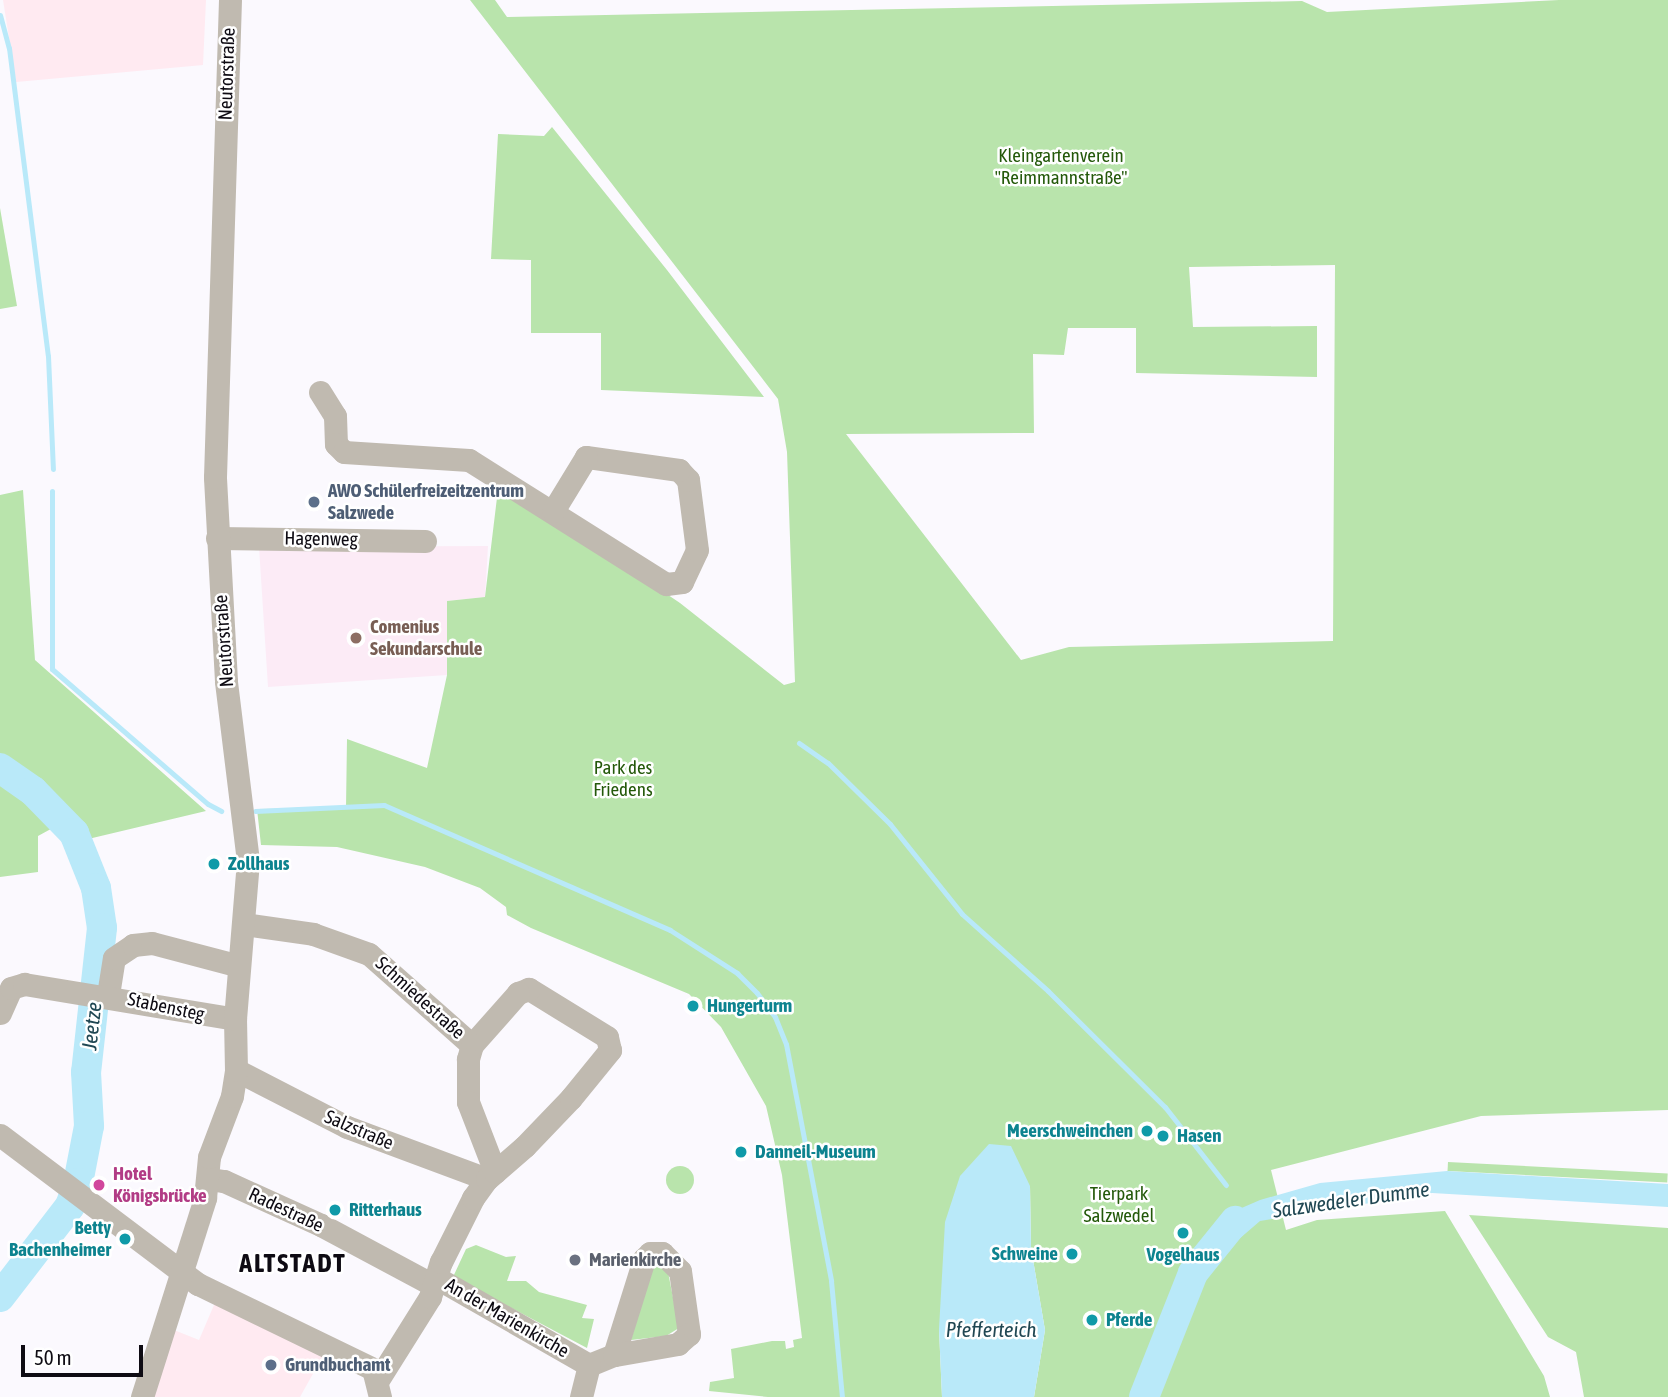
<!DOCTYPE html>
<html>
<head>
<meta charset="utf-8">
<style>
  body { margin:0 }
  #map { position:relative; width:1668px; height:1397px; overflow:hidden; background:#fbf9fe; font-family:"Asap Condensed",sans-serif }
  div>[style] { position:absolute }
  .commercial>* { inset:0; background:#ffeaf1 }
  .education>* { inset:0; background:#fcebf6 }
  .green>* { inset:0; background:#b9e4ac; transform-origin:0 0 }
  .round { border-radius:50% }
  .water>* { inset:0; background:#b9e9f9 }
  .stream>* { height:5px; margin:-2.5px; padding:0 2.5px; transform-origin:2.5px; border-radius:2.5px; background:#b9e9f9 }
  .river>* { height:30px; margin:-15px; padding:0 15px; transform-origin:15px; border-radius:15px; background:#b9e9f9 }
  .minor>* { height:23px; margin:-11.5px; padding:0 11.5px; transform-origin:11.5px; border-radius:11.5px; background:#c0bab0 }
  .dots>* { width:19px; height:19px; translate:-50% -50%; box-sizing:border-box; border:4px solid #fff; border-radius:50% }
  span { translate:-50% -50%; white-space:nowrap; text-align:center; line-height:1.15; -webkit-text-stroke:5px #fff; paint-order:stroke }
  .street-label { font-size:19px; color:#0e0b13 }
  .park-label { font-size:19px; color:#24590a }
  .service-label { font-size:19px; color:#4e5e75; font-weight:700 }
  .left { translate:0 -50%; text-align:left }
  .education-label { font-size:19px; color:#785e54; font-weight:700 }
  .culture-label { font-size:19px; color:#0d838f; font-weight:700 }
  .right { translate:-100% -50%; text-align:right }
  .hotel-label { font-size:19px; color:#b23c85; font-weight:700 }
  .worship-label { font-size:19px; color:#5b616d; font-weight:700 }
  .water-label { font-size:21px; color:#204753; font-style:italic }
  .district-label { font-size:26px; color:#0e0b13; font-weight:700; letter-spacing:2px }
  .scale { position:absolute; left:21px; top:1345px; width:122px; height:32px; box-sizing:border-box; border:4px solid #0e0b13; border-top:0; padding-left:9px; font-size:21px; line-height:24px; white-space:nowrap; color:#0e0b13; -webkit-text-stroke:5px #fff; paint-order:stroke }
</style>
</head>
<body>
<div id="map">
  <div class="commercial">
    <i style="clip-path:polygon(3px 0,206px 0,203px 65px,16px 82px)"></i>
    <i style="clip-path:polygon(217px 1298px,324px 1354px,300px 1397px,151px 1397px,174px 1330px,199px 1340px)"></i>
  </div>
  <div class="education">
    <i style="clip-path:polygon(488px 546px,485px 597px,447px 601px,447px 675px,268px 687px,259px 547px)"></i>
  </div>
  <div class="green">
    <i style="clip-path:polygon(evenodd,470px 0,495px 0,507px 17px,1302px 1px,1327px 12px,1559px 0,1668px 0,1668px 1110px,1481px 1116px,1271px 1170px,1286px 1230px,1317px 1220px,1445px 1211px,1544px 1376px,1550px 1397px,1034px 1397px,1045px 1330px,1031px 1248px,1030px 1186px,939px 1329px,942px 1397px,768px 1397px,709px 1391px,710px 1382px,734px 1378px,731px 1349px,772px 1341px,785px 1341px,786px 1349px,794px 1347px,793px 1340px,802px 1338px,782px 1175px,766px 1106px,721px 1027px,689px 994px,531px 928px,507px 915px,506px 907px,480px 888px,425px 867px,337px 847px,261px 845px,257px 809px,346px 808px,347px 739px,427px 768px,447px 675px,447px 601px,485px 597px,499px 481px,680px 603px,784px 685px,795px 682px,787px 452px,778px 399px,470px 0,1335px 265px,1333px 641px,1069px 647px,1021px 660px,846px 434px,1034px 433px,1033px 354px,1064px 355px,1068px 328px,1136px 328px,1136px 373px,1317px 377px,1317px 326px,1193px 327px,1189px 267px,1335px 265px)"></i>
    <i style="clip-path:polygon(552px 127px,667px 270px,764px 397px,601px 390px,601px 333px,531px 333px,531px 260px,491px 259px,498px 134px,544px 136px)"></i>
    <i style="clip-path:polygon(0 208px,17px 306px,0 309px)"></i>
    <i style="clip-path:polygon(23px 490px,35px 660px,206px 811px,84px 840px,49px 800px,0 758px,0 495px)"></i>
    <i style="clip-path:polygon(0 775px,60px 824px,38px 836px,38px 872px,0 877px)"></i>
    <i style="left:1448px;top:1162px;width:220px;height:9px;rotate:3deg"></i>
    <i class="round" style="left:666px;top:1166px;width:28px;height:28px"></i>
    <i style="clip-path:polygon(1469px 1215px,1668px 1228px,1668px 1397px,1584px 1397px,1576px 1352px,1548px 1337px)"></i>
    <i style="clip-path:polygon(476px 1245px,506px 1257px,516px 1256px,507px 1281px,526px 1281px,539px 1292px,587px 1305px,582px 1318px,594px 1319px,587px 1348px,453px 1277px,466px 1249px)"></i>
    <i style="clip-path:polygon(654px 1259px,668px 1272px,679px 1328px,666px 1336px,631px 1340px)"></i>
  </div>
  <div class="water">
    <i style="clip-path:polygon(989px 1144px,1011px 1146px,1030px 1186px,1031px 1248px,1045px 1330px,1034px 1397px,942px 1397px,939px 1329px,945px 1222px,960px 1176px)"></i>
    <i style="clip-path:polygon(1447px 1171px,1668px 1184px,1668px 1207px,1432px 1193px,1260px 1221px,1224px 1252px,1203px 1251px,1237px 1210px,1260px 1200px,1320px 1183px)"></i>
  </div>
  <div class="stream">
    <i style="left:0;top:15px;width:34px;rotate:75deg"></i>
    <i style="left:9px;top:48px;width:310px;rotate:82.8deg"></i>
    <i style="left:48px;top:356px;width:113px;rotate:87.5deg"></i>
    <i style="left:52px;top:491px;width:178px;rotate:90deg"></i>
    <i style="left:52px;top:669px;width:206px;rotate:40.9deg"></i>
    <i style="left:208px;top:804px;width:15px;rotate:28deg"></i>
    <i style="left:799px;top:743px;width:35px;rotate:35deg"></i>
    <i style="left:828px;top:763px;width:87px;rotate:44.5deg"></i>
    <i style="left:890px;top:824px;width:115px;rotate:51.3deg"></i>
    <i style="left:962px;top:914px;width:115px;rotate:41.8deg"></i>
    <i style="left:1048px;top:991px;width:165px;rotate:44.8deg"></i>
    <i style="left:1165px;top:1107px;width:99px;rotate:52deg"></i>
    <i style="left:255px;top:811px;width:129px;rotate:-2.7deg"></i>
    <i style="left:384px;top:805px;width:312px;rotate:23.6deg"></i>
    <i style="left:670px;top:930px;width:80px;rotate:32.7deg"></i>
    <i style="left:737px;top:973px;width:28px;rotate:45deg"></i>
    <i style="left:757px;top:993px;width:30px;rotate:53deg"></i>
    <i style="left:775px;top:1017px;width:29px;rotate:68deg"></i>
    <i style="left:786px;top:1044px;width:241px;rotate:79.2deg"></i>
    <i style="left:831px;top:1281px;width:117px;rotate:84.6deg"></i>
  </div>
  <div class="river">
    <i style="left:0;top:768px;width:40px;rotate:34.9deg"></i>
    <i style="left:33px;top:791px;width:59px;rotate:45.7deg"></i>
    <i style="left:74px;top:833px;width:59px;rotate:68.2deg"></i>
    <i style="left:96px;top:888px;width:40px;rotate:81.5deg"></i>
    <i style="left:102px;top:928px;width:145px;rotate:96.3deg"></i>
    <i style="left:86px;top:1072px;width:54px;rotate:86.8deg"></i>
    <i style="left:89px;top:1126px;width:58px;rotate:100.9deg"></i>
    <i style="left:78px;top:1183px;width:24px;rotate:109deg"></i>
    <i style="left:70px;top:1206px;width:115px;rotate:127.6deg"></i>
    <i style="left:1144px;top:1397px;width:133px;rotate:-68.4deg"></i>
    <i style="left:1193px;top:1273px;width:67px;rotate:-51.1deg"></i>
  </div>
  <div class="minor">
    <i style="left:320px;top:392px;width:28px;rotate:58deg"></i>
    <i style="left:335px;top:416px;width:28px;rotate:88deg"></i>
    <i style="left:336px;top:444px;width:11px;rotate:45deg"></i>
    <i style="left:344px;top:452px;width:125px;rotate:3.7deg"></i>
    <i style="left:469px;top:460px;width:233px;rotate:32.2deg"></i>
    <i style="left:666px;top:584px;width:16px;rotate:-7deg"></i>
    <i style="left:682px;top:582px;width:35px;rotate:-65deg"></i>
    <i style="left:697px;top:550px;width:71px;rotate:-97.3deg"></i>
    <i style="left:688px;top:480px;width:13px;rotate:-132deg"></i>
    <i style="left:679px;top:470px;width:94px;rotate:-172deg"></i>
    <i style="left:586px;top:457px;width:63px;rotate:121.4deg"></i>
    <i style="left:217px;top:538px;width:208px;rotate:0.8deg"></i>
    <i style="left:244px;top:924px;width:70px;rotate:8.2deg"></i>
    <i style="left:313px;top:934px;width:59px;rotate:19.7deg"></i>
    <i style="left:369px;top:954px;width:137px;rotate:41.5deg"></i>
    <i style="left:108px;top:995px;width:37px;rotate:-81deg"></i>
    <i style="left:114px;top:958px;width:23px;rotate:-34deg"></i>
    <i style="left:133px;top:945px;width:19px;rotate:-6deg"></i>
    <i style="left:152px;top:943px;width:90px;rotate:14.8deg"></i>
    <i style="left:0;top:1013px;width:27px;rotate:-66deg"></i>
    <i style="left:11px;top:988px;width:14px;rotate:-17deg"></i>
    <i style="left:24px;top:984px;width:214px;rotate:9.4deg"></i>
    <i style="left:236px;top:1070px;width:125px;rotate:27.2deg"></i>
    <i style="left:347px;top:1127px;width:149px;rotate:20.4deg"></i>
    <i style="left:0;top:1135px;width:248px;rotate:37deg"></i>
    <i style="left:198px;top:1284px;width:195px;rotate:25.9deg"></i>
    <i style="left:373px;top:1369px;width:29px;rotate:76deg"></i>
    <i style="left:209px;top:1179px;width:15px;rotate:8deg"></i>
    <i style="left:224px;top:1181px;width:107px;rotate:24.4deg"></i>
    <i style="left:321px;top:1225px;width:129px;rotate:28.2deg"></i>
    <i style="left:437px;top:1278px;width:175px;rotate:29.8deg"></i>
    <i style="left:589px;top:1365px;width:27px;rotate:-22deg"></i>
    <i style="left:614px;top:1355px;width:101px;rotate:-72.6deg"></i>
    <i style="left:644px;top:1259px;width:8px;rotate:-45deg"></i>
    <i style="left:650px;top:1253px;width:12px"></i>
    <i style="left:662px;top:1253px;width:25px;rotate:45deg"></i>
    <i style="left:680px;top:1271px;width:64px;rotate:81.9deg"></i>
    <i style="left:689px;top:1334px;width:15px;rotate:138deg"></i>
    <i style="left:678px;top:1344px;width:65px;rotate:170.2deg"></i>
    <i style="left:378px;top:1380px;width:98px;rotate:-57.9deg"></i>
    <i style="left:430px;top:1297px;width:37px;rotate:-73deg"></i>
    <i style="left:441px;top:1262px;width:72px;rotate:-63.4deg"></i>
    <i style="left:473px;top:1198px;width:24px;rotate:-54deg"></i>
    <i style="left:487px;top:1179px;width:50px;rotate:-41deg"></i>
    <i style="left:525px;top:1146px;width:66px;rotate:-46.2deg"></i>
    <i style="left:571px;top:1098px;width:62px;rotate:-50.9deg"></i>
    <i style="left:610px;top:1050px;width:13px;rotate:-103deg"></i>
    <i style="left:607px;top:1037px;width:92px;rotate:-148.4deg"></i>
    <i style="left:529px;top:989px;width:12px;rotate:160deg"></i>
    <i style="left:518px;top:993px;width:69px;rotate:131.5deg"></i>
    <i style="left:472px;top:1045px;width:15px;rotate:106deg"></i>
    <i style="left:468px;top:1059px;width:43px;rotate:90deg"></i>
    <i style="left:468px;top:1102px;width:75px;rotate:68.9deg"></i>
    <i style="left:142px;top:1397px;width:209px;rotate:-72.4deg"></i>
    <i style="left:205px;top:1198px;width:41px;rotate:-84.4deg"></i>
    <i style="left:209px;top:1157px;width:65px;rotate:-69.3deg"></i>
    <i style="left:232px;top:1096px;width:26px;rotate:-81deg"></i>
    <i style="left:236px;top:1070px;width:51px;rotate:-91.1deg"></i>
    <i style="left:235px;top:1019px;width:159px;rotate:-85.3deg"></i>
    <i style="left:248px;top:861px;width:181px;rotate:-97deg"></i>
    <i style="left:226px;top:681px;width:204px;rotate:-93.1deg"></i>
    <i style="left:215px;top:477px;width:477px;rotate:-88.2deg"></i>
    <i style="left:581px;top:1397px;width:33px;rotate:-76deg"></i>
  </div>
  <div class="dots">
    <i style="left:314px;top:502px;background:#5c6f8a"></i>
    <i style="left:356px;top:638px;background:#8d6e63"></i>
    <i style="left:214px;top:864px;background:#0f9aa8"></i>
    <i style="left:693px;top:1006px;background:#0f9aa8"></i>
    <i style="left:1147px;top:1131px;background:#0f9aa8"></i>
    <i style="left:1163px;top:1136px;background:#0f9aa8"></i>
    <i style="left:741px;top:1152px;background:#0f9aa8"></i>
    <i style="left:99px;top:1185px;background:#d1479c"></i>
    <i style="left:335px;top:1210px;background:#0f9aa8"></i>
    <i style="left:1183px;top:1233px;background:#0f9aa8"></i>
    <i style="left:125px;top:1239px;background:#0f9aa8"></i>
    <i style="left:1072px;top:1254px;background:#0f9aa8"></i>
    <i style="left:575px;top:1260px;background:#6b7280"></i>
    <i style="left:1092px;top:1320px;background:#0f9aa8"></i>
    <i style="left:271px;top:1365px;background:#5c6f8a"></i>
  </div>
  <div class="street-label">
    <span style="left:227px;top:74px;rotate:-88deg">Neutorstraße</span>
    <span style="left:321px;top:539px;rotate:1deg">Hagenweg</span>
    <span style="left:224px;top:641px;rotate:-94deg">Neutorstraße</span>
    <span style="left:420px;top:998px;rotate:42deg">Schmiedestraße</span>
    <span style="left:166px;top:1007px;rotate:12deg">Stabensteg</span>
    <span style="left:359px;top:1130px;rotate:23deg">Salzstraße</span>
    <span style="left:286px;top:1210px;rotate:25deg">Radestraße</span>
    <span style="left:507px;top:1318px;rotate:30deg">An der Marienkirche</span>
  </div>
  <div class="park-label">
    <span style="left:1061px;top:167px">Kleingartenverein<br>"Reimmannstraße"</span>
    <span style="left:623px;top:779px">Park des<br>Friedens</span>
    <span style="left:1119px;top:1205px">Tierpark<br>Salzwedel</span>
  </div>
  <div class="service-label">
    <span class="left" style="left:328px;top:502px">AWO Schülerfreizeitzentrum<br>Salzwede</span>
    <span class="left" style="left:285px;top:1365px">Grundbuchamt</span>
  </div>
  <div class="education-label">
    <span class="left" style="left:370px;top:638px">Comenius<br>Sekundarschule</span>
  </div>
  <div class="culture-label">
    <span class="left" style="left:228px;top:864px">Zollhaus</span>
    <span class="left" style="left:707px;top:1006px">Hungerturm</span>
    <span class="right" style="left:1133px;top:1131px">Meerschweinchen</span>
    <span class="left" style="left:1177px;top:1136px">Hasen</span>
    <span class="left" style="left:755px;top:1152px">Danneil-Museum</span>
    <span class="left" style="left:349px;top:1210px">Ritterhaus</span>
    <span class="right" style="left:111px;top:1239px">Betty<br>Bachenheimer</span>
    <span class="right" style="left:1058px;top:1254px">Schweine</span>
    <span style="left:1183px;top:1255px">Vogelhaus</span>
    <span class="left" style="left:1106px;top:1320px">Pferde</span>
  </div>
  <div class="hotel-label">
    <span class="left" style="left:113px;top:1185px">Hotel<br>Königsbrücke</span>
  </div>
  <div class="worship-label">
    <span class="left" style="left:589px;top:1260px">Marienkirche</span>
  </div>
  <div class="water-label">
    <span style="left:91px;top:1026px;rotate:-84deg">Jeetze</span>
    <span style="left:1351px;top:1199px;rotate:-8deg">Salzwedeler Dumme</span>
    <span style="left:991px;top:1329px">Pfefferteich</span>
  </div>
  <div class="district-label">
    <span style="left:293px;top:1264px">ALTSTADT</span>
  </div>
  <div class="scale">50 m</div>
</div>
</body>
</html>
